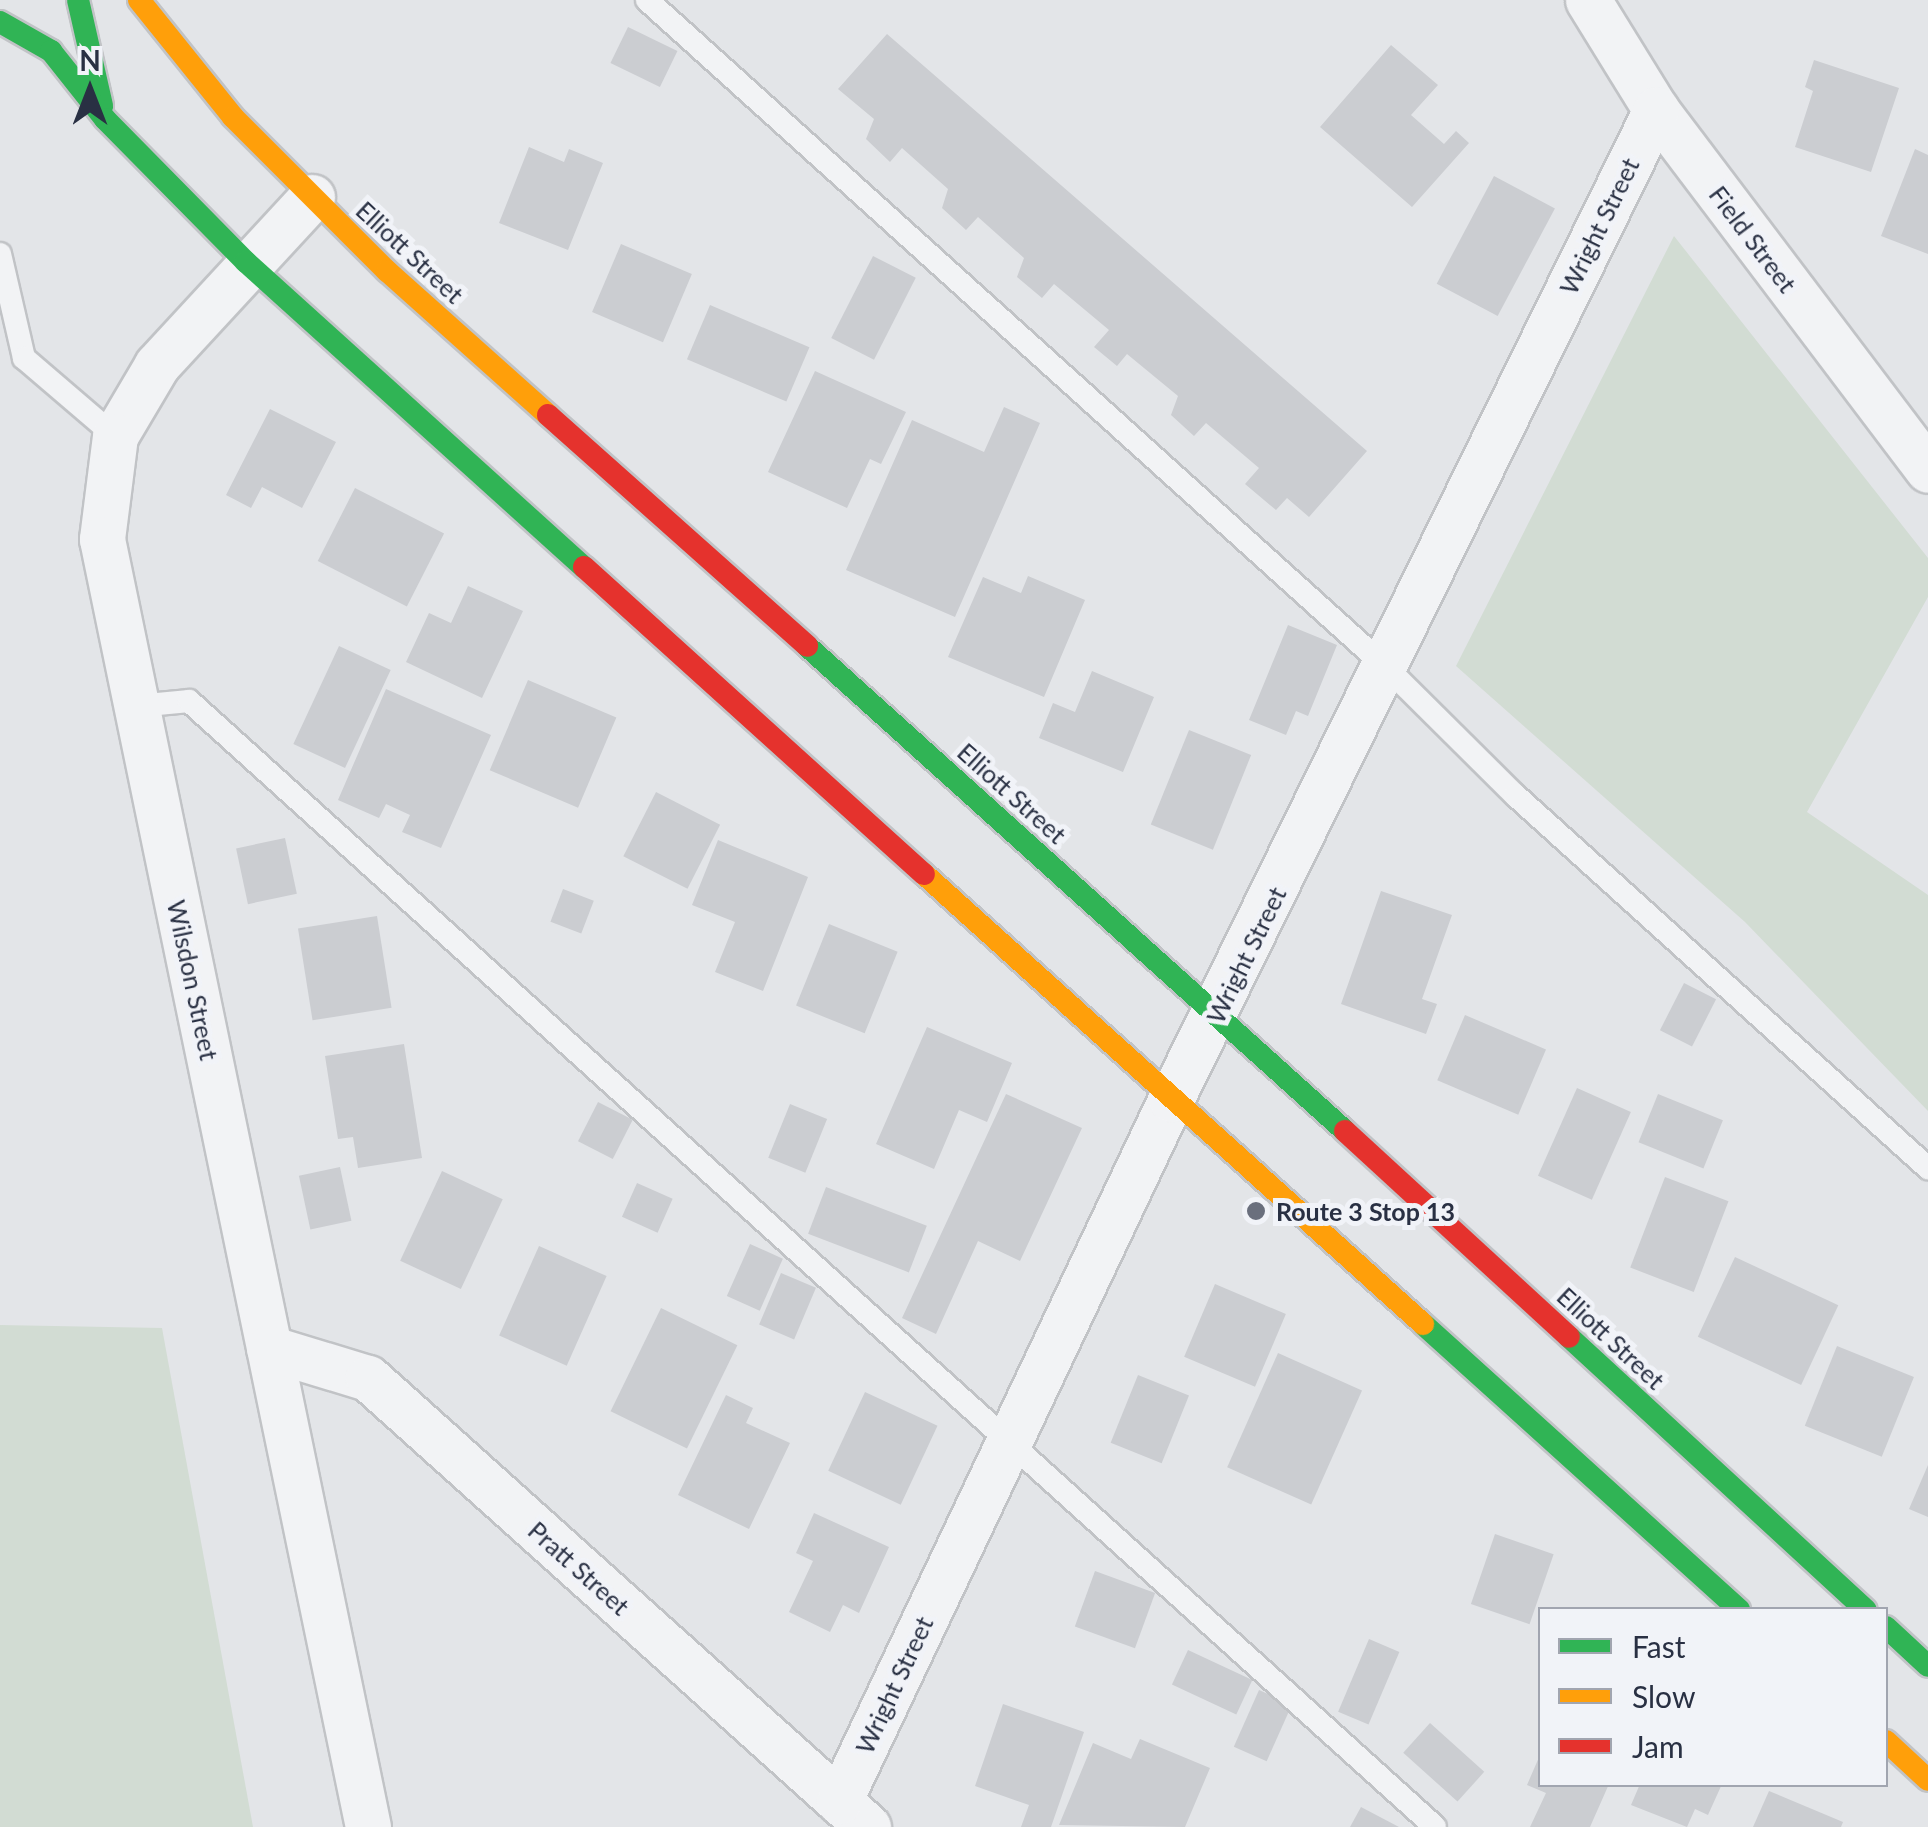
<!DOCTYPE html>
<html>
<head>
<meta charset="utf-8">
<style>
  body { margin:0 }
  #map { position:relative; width:1928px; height:1827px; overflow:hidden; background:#e3e5e8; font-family:Lato,sans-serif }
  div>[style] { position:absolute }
  .green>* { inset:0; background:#d2dcd3 }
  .building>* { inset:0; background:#cbcdd1; transform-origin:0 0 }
  .roads { filter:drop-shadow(2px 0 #c1c3c6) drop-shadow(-2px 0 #c1c3c6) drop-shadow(0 2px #c1c3c6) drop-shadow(0 -2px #c1c3c6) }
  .lane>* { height:22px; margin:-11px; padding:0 11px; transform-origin:11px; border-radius:11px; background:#f2f3f5 }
  .street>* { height:45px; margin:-22.5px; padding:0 22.5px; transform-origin:22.5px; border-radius:22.5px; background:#f2f3f5 }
  .fast>* { height:22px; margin:-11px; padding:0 11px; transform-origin:11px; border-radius:11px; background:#30b455 }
  .slow>* { height:22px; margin:-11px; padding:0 11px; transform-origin:11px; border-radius:11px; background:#ff9f0a }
  .jam>* { height:22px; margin:-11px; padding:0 11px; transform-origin:11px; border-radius:11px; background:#e5322d }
  .dots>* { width:28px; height:28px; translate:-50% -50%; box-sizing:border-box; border:5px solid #f1f3f8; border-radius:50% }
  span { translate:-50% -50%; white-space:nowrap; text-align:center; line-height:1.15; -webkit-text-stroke:10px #f1f3f8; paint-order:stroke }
  .street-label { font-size:25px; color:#293043 }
  .poi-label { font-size:25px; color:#293043; font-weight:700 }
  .left { translate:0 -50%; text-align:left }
  .legend { position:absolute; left:1538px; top:1607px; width:350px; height:180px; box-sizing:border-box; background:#f1f3f8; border:2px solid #a1a5b0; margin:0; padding:12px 18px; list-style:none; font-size:30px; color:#293043 }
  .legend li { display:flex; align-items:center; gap:20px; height:50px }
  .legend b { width:50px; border:2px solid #a1a5b0 }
  .north { position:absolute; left:40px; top:40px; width:100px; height:100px; -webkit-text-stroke:8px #f1f3f8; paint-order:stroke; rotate:0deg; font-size:28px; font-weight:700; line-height:40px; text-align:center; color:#293043 }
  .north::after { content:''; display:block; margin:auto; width:35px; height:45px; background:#293043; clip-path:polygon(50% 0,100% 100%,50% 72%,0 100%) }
</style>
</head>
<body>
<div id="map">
  <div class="green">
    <i style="clip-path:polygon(1674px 236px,1928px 558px,1928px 597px,1807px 812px,1928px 895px,1928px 1111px,1745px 922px,1456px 666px)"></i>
    <i style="clip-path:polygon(0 1325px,162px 1328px,253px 1827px,0 1827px)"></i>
  </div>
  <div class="building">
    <i style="left:628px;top:27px;width:55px;height:40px;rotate:26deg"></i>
    <i style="clip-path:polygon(887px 34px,1367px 451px,1309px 517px,1287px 498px,1276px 510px,1245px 484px,1259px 468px,1206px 423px,1194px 436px,1171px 415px,1178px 396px,1127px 354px,1117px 366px,1094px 347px,1109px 330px,1054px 284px,1042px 298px,1017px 277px,1024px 258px,978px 217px,966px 230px,942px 208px,948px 189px,902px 148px,890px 162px,866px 139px,874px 119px,838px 89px)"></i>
    <i style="clip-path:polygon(1391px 45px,1438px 85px,1411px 115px,1444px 144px,1456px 131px,1469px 143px,1412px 207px,1320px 127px)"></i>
    <i style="clip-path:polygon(1814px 60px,1899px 88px,1871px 172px,1795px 147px,1813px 91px,1805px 87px)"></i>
    <i style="clip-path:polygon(529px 147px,564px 162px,569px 149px,603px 163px,568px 250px,499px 223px)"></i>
    <i style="clip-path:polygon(1915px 149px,1928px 155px,1928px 254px,1881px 236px)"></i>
    <i style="left:1494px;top:176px;width:69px;height:122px;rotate:28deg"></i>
    <i style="left:621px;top:244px;width:77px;height:74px;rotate:23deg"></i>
    <i style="left:873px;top:256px;width:48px;height:92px;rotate:27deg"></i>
    <i style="left:710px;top:305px;width:108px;height:59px;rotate:23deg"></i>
    <i style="clip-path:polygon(815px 371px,906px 412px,881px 464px,870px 459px,847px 508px,768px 472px)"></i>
    <i style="clip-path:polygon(1004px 407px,1040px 423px,955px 617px,846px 570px,912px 420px,984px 452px)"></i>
    <i style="clip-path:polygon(270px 409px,336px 442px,302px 508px,262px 487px,251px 508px,226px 495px)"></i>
    <i style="left:355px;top:488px;width:100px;height:82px;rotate:27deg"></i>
    <i style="clip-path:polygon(1028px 576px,1085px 600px,1044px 697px,948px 657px,983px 577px,1021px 593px)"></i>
    <i style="clip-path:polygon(468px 586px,523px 611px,482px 698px,406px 662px,429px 613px,451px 623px)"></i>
    <i style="clip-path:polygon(1288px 625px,1337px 645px,1308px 716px,1296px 711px,1286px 735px,1249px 720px)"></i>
    <i style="left:339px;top:646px;width:57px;height:108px;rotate:25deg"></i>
    <i style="clip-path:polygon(1092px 671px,1154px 697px,1123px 772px,1039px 738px,1053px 703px,1075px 712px)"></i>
    <i style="left:528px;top:680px;width:96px;height:98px;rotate:23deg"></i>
    <i style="clip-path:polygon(386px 689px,491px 735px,441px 848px,402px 832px,410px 815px,386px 804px,379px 818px,338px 800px)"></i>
    <i style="left:1189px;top:730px;width:67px;height:102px;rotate:22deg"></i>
    <i style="left:656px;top:792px;width:72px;height:72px;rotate:27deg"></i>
    <i style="left:285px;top:838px;width:57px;height:50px;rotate:78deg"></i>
    <i style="clip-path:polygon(718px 840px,808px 877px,763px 991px,715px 972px,735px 922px,692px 905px)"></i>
    <i style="left:563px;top:889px;width:33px;height:35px;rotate:21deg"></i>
    <i style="clip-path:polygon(1381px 891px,1452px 915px,1422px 999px,1437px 1004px,1426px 1034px,1341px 1004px)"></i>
    <i style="left:377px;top:916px;width:93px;height:80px;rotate:81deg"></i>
    <i style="left:829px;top:924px;width:74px;height:88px;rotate:22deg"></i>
    <i style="left:1684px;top:983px;width:36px;height:53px;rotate:27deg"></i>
    <i style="left:1465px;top:1015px;width:88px;height:71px;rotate:23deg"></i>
    <i style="clip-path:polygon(927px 1027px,1012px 1063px,987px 1122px,959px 1110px,934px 1169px,876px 1144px)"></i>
    <i style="clip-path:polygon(404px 1044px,422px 1158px,358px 1168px,353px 1137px,338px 1139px,325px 1056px)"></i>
    <i style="left:1577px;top:1088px;width:59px;height:96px;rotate:24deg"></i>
    <i style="clip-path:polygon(1006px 1094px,1082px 1128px,1020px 1261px,978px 1241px,936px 1334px,902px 1318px)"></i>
    <i style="left:1658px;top:1094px;width:70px;height:52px;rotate:22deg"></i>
    <i style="left:598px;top:1102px;width:39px;height:44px;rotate:27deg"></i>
    <i style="left:790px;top:1104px;width:40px;height:58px;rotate:22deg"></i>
    <i style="left:340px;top:1167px;width:55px;height:42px;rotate:78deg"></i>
    <i style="left:442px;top:1171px;width:67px;height:99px;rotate:25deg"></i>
    <i style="left:1665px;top:1177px;width:68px;height:97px;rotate:21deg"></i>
    <i style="left:637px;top:1183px;width:39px;height:37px;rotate:24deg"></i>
    <i style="left:826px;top:1187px;width:108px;height:50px;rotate:21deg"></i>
    <i style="left:750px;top:1244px;width:36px;height:57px;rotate:24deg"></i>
    <i style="left:539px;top:1246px;width:74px;height:98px;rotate:24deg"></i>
    <i style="left:1735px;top:1257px;width:114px;height:88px;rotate:25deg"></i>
    <i style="left:781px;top:1273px;width:38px;height:56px;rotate:23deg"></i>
    <i style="left:1215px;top:1284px;width:77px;height:79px;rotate:23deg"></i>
    <i style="left:661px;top:1308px;width:85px;height:115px;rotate:26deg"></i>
    <i style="left:1837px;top:1346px;width:83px;height:86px;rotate:22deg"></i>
    <i style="left:1278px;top:1353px;width:92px;height:125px;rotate:24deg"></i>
    <i style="left:1138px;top:1375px;width:55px;height:73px;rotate:22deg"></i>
    <i style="left:865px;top:1392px;width:80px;height:87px;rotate:25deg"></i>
    <i style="clip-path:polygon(726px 1395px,753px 1408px,746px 1423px,790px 1443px,749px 1529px,678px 1495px)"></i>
    <i style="clip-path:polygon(1928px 1465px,1928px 1517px,1909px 1509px)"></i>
    <i style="clip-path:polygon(814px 1513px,889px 1547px,859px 1613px,843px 1605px,830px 1632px,789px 1612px,813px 1561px,796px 1553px)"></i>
    <i style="left:1495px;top:1534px;width:62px;height:74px;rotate:19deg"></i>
    <i style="left:1095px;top:1571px;width:64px;height:59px;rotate:20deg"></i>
    <i style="left:1369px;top:1639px;width:33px;height:79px;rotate:23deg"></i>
    <i style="left:1188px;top:1650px;width:71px;height:38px;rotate:25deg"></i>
    <i style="left:1259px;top:1690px;width:36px;height:62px;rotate:24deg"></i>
    <i style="clip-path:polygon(1003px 1704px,1084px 1732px,1051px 1827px,1021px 1827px,1029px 1805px,975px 1786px)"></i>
    <i style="left:1430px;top:1723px;width:73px;height:40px;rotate:42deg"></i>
    <i style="clip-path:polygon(1140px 1739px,1210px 1768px,1185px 1827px,1059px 1825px,1093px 1743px,1131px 1759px)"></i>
    <i style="clip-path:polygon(1540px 1755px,1540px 1784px,1609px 1784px,1590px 1827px,1530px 1827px,1546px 1793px,1527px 1785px)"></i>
    <i style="clip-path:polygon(1640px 1784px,1722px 1784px,1708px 1815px,1695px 1809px,1687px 1827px,1631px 1805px)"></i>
    <i style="clip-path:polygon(1769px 1791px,1843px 1822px,1841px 1827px,1753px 1827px)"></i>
    <i style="clip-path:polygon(1361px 1807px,1399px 1827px,1350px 1827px)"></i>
  </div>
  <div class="roads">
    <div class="lane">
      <i style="left:647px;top:0;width:995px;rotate:42.07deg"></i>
      <i style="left:1386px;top:667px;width:182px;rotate:44.8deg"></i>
      <i style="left:1515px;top:795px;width:557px;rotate:42.09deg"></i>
      <i style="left:0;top:254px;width:107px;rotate:77deg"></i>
      <i style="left:24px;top:358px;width:120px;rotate:40.6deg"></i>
      <i style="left:137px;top:706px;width:52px;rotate:-5.5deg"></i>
      <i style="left:189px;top:701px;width:1679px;rotate:42.1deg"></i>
    </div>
    <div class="street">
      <i style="left:1588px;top:0;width:129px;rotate:58.3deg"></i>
      <i style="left:1656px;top:110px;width:451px;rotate:52.9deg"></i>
      <i style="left:312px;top:197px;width:229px;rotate:132.7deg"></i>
      <i style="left:157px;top:365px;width:82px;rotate:120.6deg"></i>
      <i style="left:115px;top:436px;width:104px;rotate:97.2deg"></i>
      <i style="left:102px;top:539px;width:1315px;rotate:78.33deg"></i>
      <i style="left:269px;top:1348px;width:103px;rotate:16.9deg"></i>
      <i style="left:368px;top:1378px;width:672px;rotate:41.92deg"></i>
      <i style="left:839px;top:1801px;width:777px;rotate:-64.69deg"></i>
      <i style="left:1171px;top:1099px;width:1102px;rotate:-63.88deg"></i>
    </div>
    <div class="fast">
      <i style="left:78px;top:0;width:109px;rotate:77.2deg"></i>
      <i style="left:0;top:22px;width:59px;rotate:29.6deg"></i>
      <i style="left:51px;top:51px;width:87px;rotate:51.5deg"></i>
      <i style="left:105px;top:119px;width:201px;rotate:45.4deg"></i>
      <i style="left:246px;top:262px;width:455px;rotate:42.1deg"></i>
      <i style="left:807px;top:646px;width:724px;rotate:42.03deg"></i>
      <i style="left:1423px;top:1324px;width:426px;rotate:42.1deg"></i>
      <i style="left:1569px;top:1337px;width:403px;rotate:42.6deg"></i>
      <i style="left:1886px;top:1627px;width:57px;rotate:42.9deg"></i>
    </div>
    <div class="slow">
      <i style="left:139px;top:0;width:150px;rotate:51.2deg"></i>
      <i style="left:233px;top:117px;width:218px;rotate:45deg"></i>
      <i style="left:387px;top:271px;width:216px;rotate:41.8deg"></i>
      <i style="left:924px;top:874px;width:672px;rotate:42.04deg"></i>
      <i style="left:1886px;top:1741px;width:57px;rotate:42.9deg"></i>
    </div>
    <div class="jam">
      <i style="left:548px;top:415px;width:347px;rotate:41.7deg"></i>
      <i style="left:584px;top:567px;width:458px;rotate:42.1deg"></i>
      <i style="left:1345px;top:1131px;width:304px;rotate:42.6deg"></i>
    </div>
  </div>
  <div class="dots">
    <i style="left:1256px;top:1211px;background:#6a6f7d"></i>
  </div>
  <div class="street-label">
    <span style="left:1599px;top:226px;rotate:-64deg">Wright Street</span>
    <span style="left:1753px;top:239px;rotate:53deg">Field Street</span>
    <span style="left:410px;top:252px;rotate:43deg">Elliott Street</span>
    <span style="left:1012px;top:793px;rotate:42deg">Elliott Street</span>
    <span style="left:1246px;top:955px;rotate:-64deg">Wright Street</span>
    <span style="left:193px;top:980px;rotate:78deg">Wilsdon Street</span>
    <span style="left:1611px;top:1338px;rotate:43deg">Elliott Street</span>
    <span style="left:579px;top:1568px;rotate:42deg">Pratt Street</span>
    <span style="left:894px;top:1685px;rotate:-65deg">Wright Street</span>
  </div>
  <div class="poi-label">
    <span class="left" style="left:1276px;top:1211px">Route 3 Stop 13</span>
  </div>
  <ul class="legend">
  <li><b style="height:12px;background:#30b455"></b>Fast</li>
  <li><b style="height:12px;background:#ff9f0a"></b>Slow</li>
  <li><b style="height:12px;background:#e5322d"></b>Jam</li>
  </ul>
  <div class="north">N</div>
</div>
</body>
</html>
